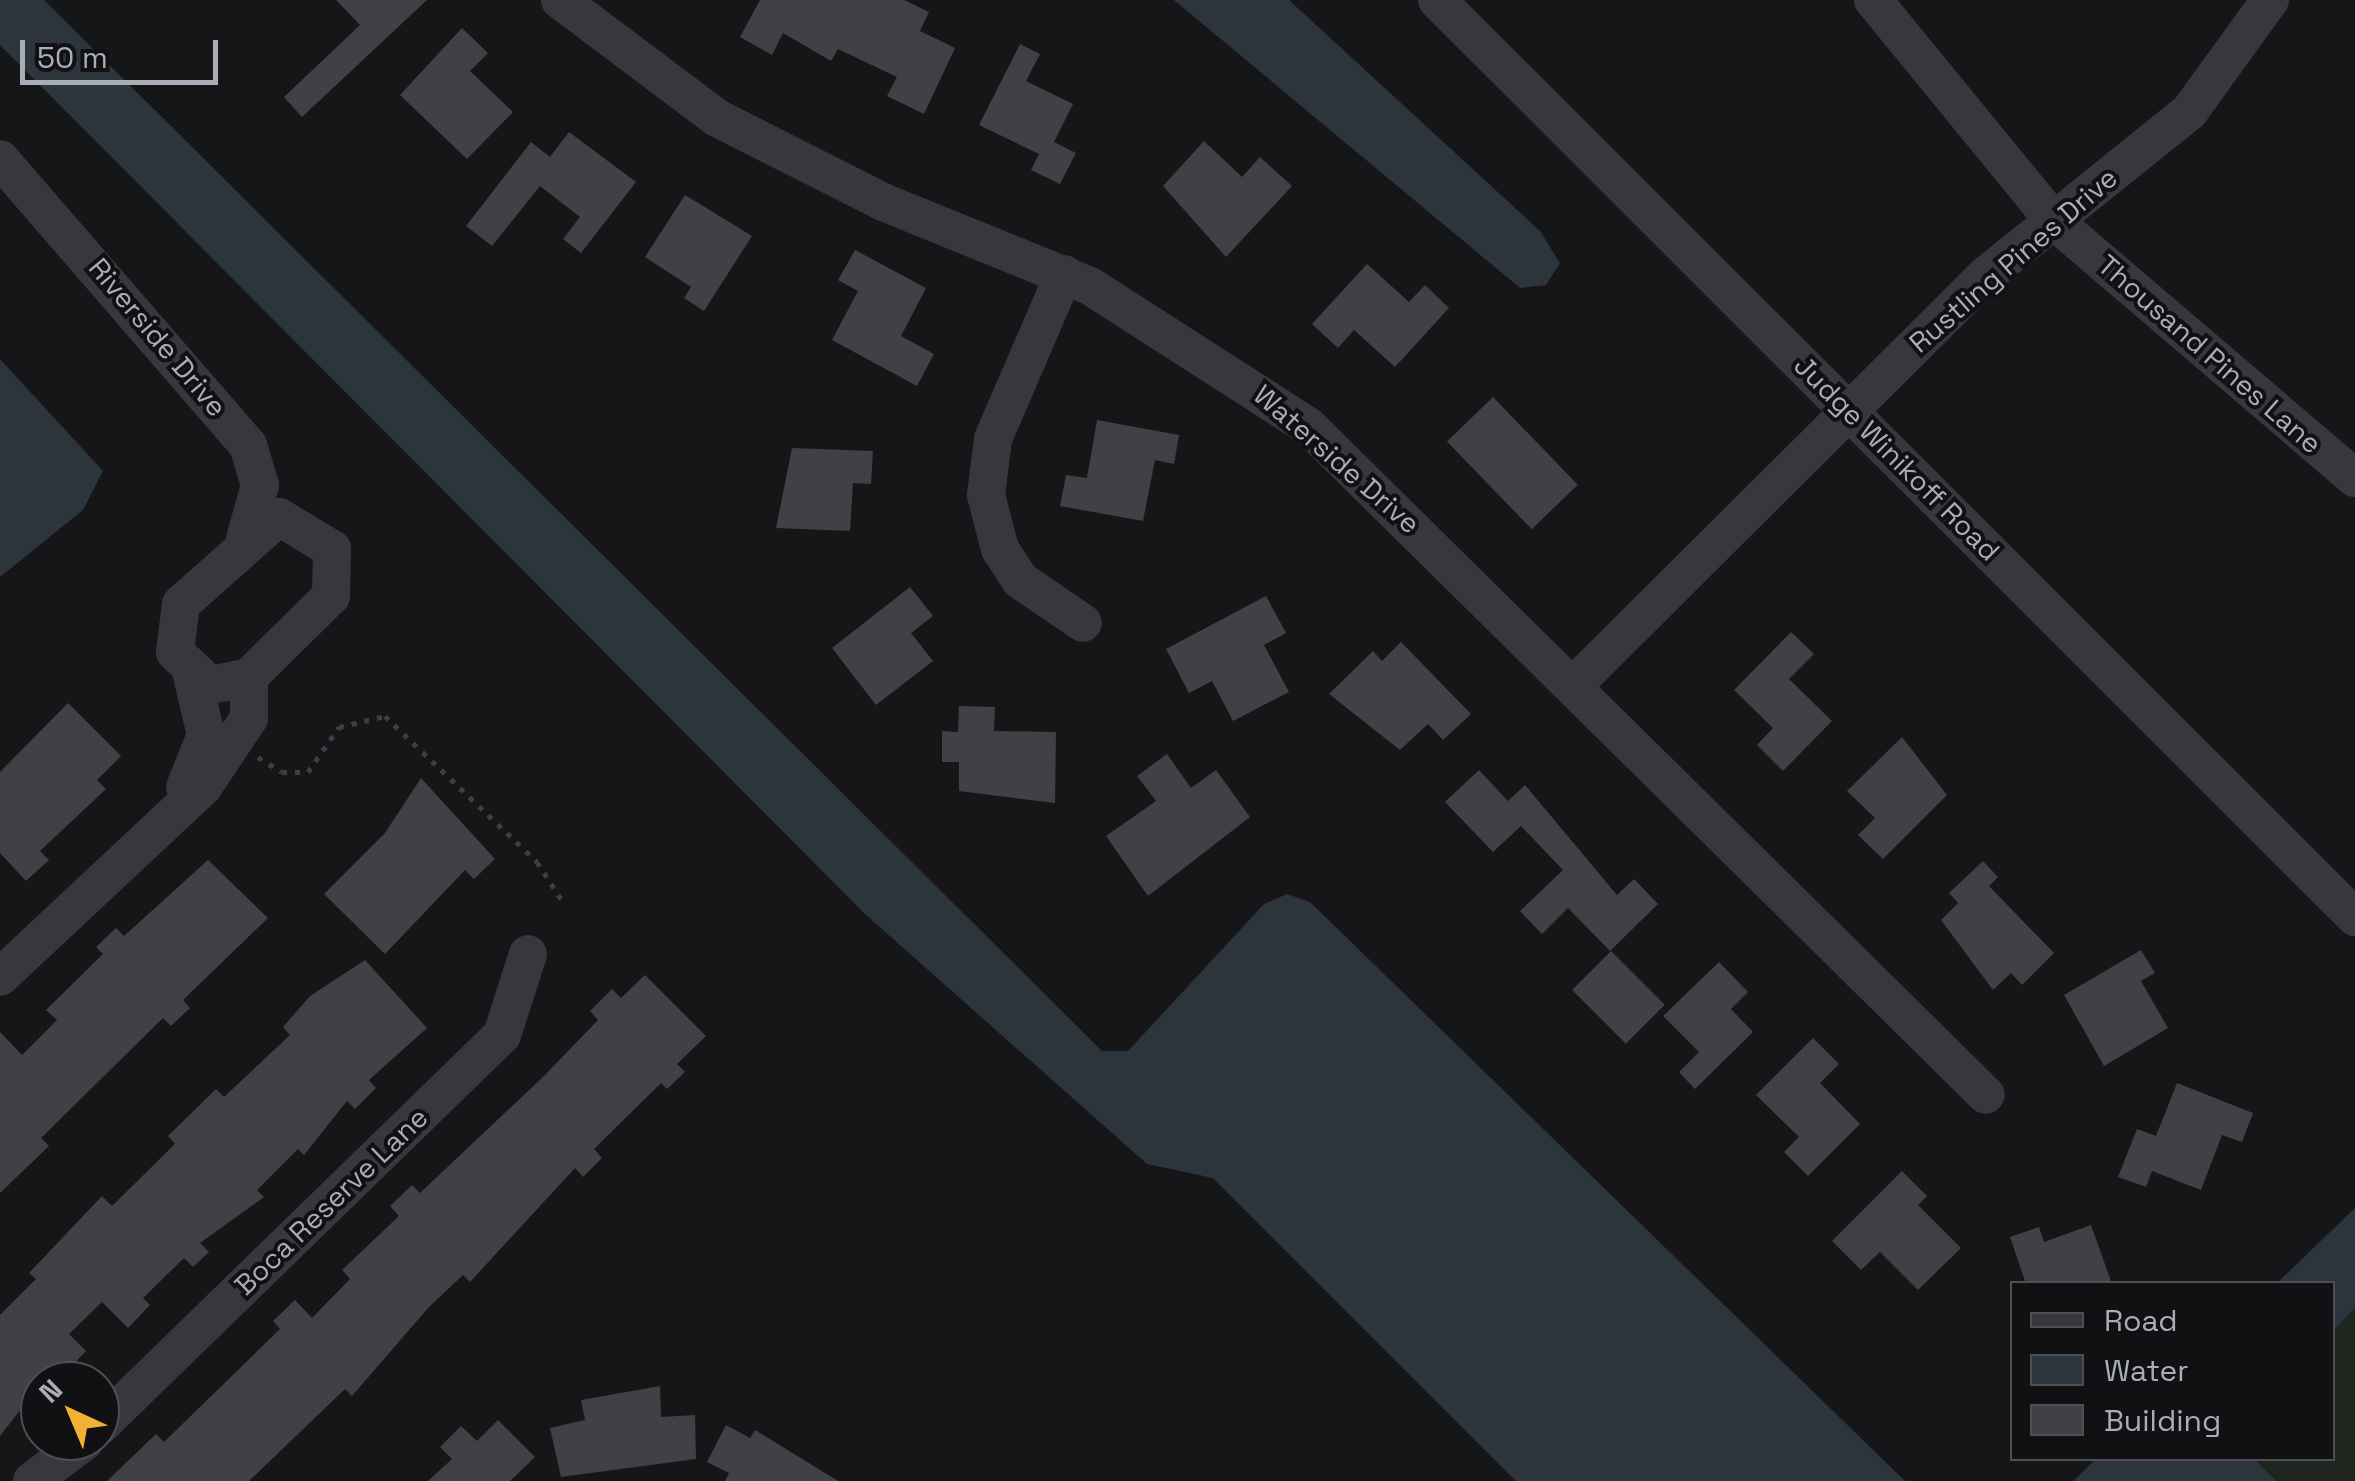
<!DOCTYPE html>
<html>
<head>
<meta charset="utf-8">
<style>
  body { margin:0 }
  #map { position:relative; width:2355px; height:1481px; overflow:hidden; background:#161618; font-family:"Space Grotesk",sans-serif }
  div>[style] { position:absolute }
  .green>* { inset:0; background:#1e261f }
  .water>* { inset:0; background:#2c353c }
  .building>* { inset:0; background:#404145; transform-origin:0 0 }
  .path>* { height:5px; margin-top:-2.5px; transform-origin:0; background:repeating-linear-gradient(90deg,#3d3f44 0 5px,transparent 0 13px) }
  .minor>* { height:38px; margin:-19px; padding:0 19px; transform-origin:19px; border-radius:19px; background:#37383d }
  span { translate:-50% -50%; white-space:nowrap; text-align:center; line-height:1.15; -webkit-text-stroke:8px #111113; paint-order:stroke }
  .street-label { font-size:28px; color:#a8adb8 }
  .legend { position:absolute; left:2010px; top:1281px; width:325px; height:180px; box-sizing:border-box; background:#111113; border:2px solid #4d4f55; margin:0; padding:12px 18px; list-style:none; font-size:30px; color:#a8adb8 }
  .legend li { display:flex; align-items:center; gap:20px; height:50px }
  .legend b { width:50px; border:2px solid #4d4f55 }
  .north { position:absolute; left:20px; top:1361px; width:100px; height:100px; box-sizing:border-box; background:#111113; border:2px solid #4d4f55; border-radius:50%; rotate:316deg; font-size:28px; font-weight:700; line-height:40px; text-align:center; color:#a8adb8 }
  .north::after { content:''; display:block; margin:auto; width:35px; height:45px; background:#f2b134; clip-path:polygon(50% 0,100% 100%,50% 72%,0 100%) }
  .scale { position:absolute; left:20px; top:40px; width:198px; height:45px; box-sizing:border-box; border:5px solid #a8adb8; border-top:0; padding-left:12px; font-size:30px; line-height:35px; white-space:nowrap; color:#a8adb8; -webkit-text-stroke:8px #111113; paint-order:stroke }
</style>
</head>
<body>
<div id="map">
  <div class="green">
    <i style="clip-path:polygon(2355px 1308px,2355px 1481px,2277px 1481px,2254px 1459px,2332px 1458px,2333px 1331px)"></i>
  </div>
  <div class="water">
    <i style="clip-path:polygon(0 0,44px 0,1102px 1051px,1128px 1051px,1264px 904px,1287px 894px,1310px 902px,1905px 1481px,1516px 1481px,1213px 1178px,1147px 1164px,865px 914px,0 45px)"></i>
    <i style="clip-path:polygon(1174px 0,1289px 0,1540px 231px,1560px 263px,1546px 285px,1520px 288px)"></i>
    <i style="clip-path:polygon(0 359px,103px 471px,83px 510px,0 577px)"></i>
    <i style="clip-path:polygon(2355px 1208px,2355px 1308px,2333px 1331px,2332px 1284px,2277px 1283px)"></i>
    <i style="clip-path:polygon(2097px 1458px,2254px 1459px,2277px 1481px,2073px 1481px)"></i>
  </div>
  <div class="building">
    <i style="clip-path:polygon(336px 0,427px 0,302px 117px,284px 97px,360px 25px)"></i>
    <i style="clip-path:polygon(760px 0,904px 0,929px 12px,920px 31px,955px 48px,924px 114px,887px 96px,897px 77px,838px 49px,831px 61px,783px 33px,772px 55px,740px 37px)"></i>
    <i style="clip-path:polygon(462px 28px,488px 53px,470px 71px,513px 112px,467px 159px,400px 95px)"></i>
    <i style="clip-path:polygon(1020px 44px,1040px 54px,1026px 81px,1073px 104px,1054px 142px,1076px 153px,1060px 184px,1031px 170px,1039px 154px,979px 125px)"></i>
    <i style="clip-path:polygon(569px 132px,636px 182px,581px 253px,563px 239px,580px 217px,540px 186px,492px 246px,466px 226px,531px 142px,550px 157px)"></i>
    <i style="clip-path:polygon(1204px 141px,1242px 177px,1260px 157px,1292px 186px,1226px 257px,1163px 186px)"></i>
    <i style="clip-path:polygon(685px 195px,752px 236px,704px 311px,684px 298px,691px 287px,645px 257px)"></i>
    <i style="clip-path:polygon(855px 250px,926px 288px,901px 336px,934px 354px,917px 386px,832px 340px,858px 291px,838px 280px)"></i>
    <i style="clip-path:polygon(1367px 264px,1409px 302px,1425px 285px,1449px 308px,1395px 367px,1354px 330px,1338px 348px,1312px 324px)"></i>
    <i style="left:1493px;top:397px;width:122px;height:64px;rotate:46deg"></i>
    <i style="clip-path:polygon(1097px 420px,1179px 435px,1174px 464px,1155px 460px,1143px 521px,1060px 506px,1066px 475px,1087px 478px)"></i>
    <i style="clip-path:polygon(792px 448px,873px 451px,871px 484px,853px 483px,850px 531px,776px 528px)"></i>
    <i style="clip-path:polygon(910px 587px,933px 616px,911px 633px,933px 661px,876px 705px,832px 648px)"></i>
    <i style="clip-path:polygon(1266px 596px,1286px 633px,1264px 645px,1289px 692px,1233px 721px,1212px 681px,1189px 693px,1166px 649px)"></i>
    <i style="clip-path:polygon(1791px 632px,1814px 654px,1789px 679px,1832px 721px,1783px 771px,1757px 745px,1773px 728px,1734px 690px)"></i>
    <i style="clip-path:polygon(1401px 642px,1471px 714px,1443px 740px,1428px 724px,1400px 750px,1329px 694px,1373px 651px,1382px 661px)"></i>
    <i style="clip-path:polygon(68px 703px,121px 756px,97px 780px,106px 789px,40px 851px,49px 860px,26px 881px,0 853px,0 772px)"></i>
    <i style="clip-path:polygon(959px 706px,995px 707px,994px 731px,1056px 732px,1055px 803px,959px 791px,959px 762px,942px 762px,942px 731px,958px 732px)"></i>
    <i style="clip-path:polygon(1902px 737px,1947px 795px,1883px 859px,1858px 835px,1875px 818px,1847px 791px)"></i>
    <i style="clip-path:polygon(1167px 754px,1191px 788px,1216px 770px,1250px 817px,1148px 896px,1106px 836px,1156px 801px,1137px 776px)"></i>
    <i style="clip-path:polygon(1479px 770px,1508px 801px,1525px 785px,1617px 895px,1634px 879px,1658px 904px,1610px 951px,1568px 908px,1542px 934px,1520px 911px,1563px 870px,1521px 826px,1493px 852px,1445px 802px)"></i>
    <i style="clip-path:polygon(421px 778px,495px 859px,474px 879px,465px 870px,385px 954px,324px 894px,385px 833px)"></i>
    <i style="clip-path:polygon(208px 860px,268px 918px,183px 1000px,190px 1008px,171px 1026px,163px 1018px,41px 1138px,49px 1146px,0 1193px,0 1032px,22px 1055px,57px 1020px,46px 1010px,103px 954px,96px 947px,116px 928px,124px 936px)"></i>
    <i style="clip-path:polygon(1983px 861px,1998px 877px,1989px 886px,2054px 953px,2022px 985px,2011px 973px,1993px 990px,1941px 920px,1958px 903px,1949px 893px)"></i>
    <i style="clip-path:polygon(2141px 950px,2155px 973px,2141px 981px,2168px 1028px,2104px 1066px,2064px 995px)"></i>
    <i style="left:1611px;top:951px;width:76px;height:55px;rotate:45deg"></i>
    <i style="clip-path:polygon(365px 960px,427px 1028px,369px 1080px,376px 1088px,355px 1109px,347px 1101px,304px 1155px,298px 1149px,257px 1190px,264px 1197px,200px 1243px,209px 1252px,193px 1267px,184px 1258px,143px 1298px,150px 1305px,128px 1328px,102px 1302px,69px 1334px,86px 1351px,65px 1373px,56px 1364px,0 1436px,0 1315px,36px 1279px,29px 1273px,102px 1196px,112px 1206px,175px 1144px,168px 1136px,216px 1089px,224px 1097px,290px 1035px,283px 1027px,310px 996px)"></i>
    <i style="clip-path:polygon(1719px 962px,1748px 992px,1731px 1009px,1753px 1032px,1695px 1089px,1679px 1072px,1699px 1052px,1663px 1016px)"></i>
    <i style="clip-path:polygon(645px 975px,706px 1036px,677px 1064px,685px 1072px,667px 1089px,661px 1083px,594px 1149px,602px 1158px,583px 1177px,575px 1168px,470px 1282px,463px 1275px,428px 1308px,352px 1396px,345px 1389px,249px 1481px,107px 1481px,156px 1434px,164px 1442px,280px 1329px,273px 1321px,295px 1300px,312px 1318px,350px 1279px,342px 1270px,399px 1216px,390px 1206px,412px 1185px,420px 1193px,544px 1076px,598px 1020px,590px 1011px,612px 989px,621px 998px)"></i>
    <i style="clip-path:polygon(1813px 1038px,1839px 1064px,1820px 1083px,1860px 1124px,1808px 1176px,1784px 1152px,1799px 1137px,1756px 1095px)"></i>
    <i style="clip-path:polygon(2177px 1083px,2253px 1113px,2242px 1142px,2222px 1135px,2201px 1190px,2152px 1171px,2146px 1187px,2118px 1177px,2137px 1129px,2156px 1136px)"></i>
    <i style="clip-path:polygon(1902px 1171px,1927px 1196px,1918px 1205px,1961px 1248px,1918px 1290px,1880px 1252px,1861px 1270px,1832px 1241px)"></i>
    <i style="clip-path:polygon(2091px 1225px,2112px 1284px,2026px 1284px,2010px 1237px,2039px 1227px,2044px 1242px)"></i>
    <i style="clip-path:polygon(660px 1386px,661px 1417px,695px 1415px,696px 1459px,561px 1477px,550px 1428px,585px 1420px,581px 1400px)"></i>
    <i style="clip-path:polygon(498px 1420px,535px 1457px,510px 1481px,428px 1481px,452px 1459px,440px 1447px,461px 1426px,477px 1441px)"></i>
    <i style="clip-path:polygon(726px 1425px,750px 1438px,755px 1430px,838px 1481px,725px 1481px,729px 1473px,707px 1462px)"></i>
  </div>
  <div class="path">
    <i style="left:258px;top:757px;width:28px;rotate:32deg"></i>
    <i style="left:282px;top:772px;width:26px"></i>
    <i style="left:308px;top:772px;width:55px;rotate:-55.4deg"></i>
    <i style="left:339px;top:727px;width:47px;rotate:-13.4deg"></i>
    <i style="left:385px;top:716px;width:211px;rotate:43.8deg"></i>
    <i style="left:537px;top:862px;width:44px;rotate:57deg"></i>
  </div>
  <div class="minor">
    <i style="left:560px;top:0;width:196px;rotate:36.9deg"></i>
    <i style="left:717px;top:118px;width:186px;rotate:26.8deg"></i>
    <i style="left:883px;top:202px;width:223px;rotate:22.1deg"></i>
    <i style="left:1090px;top:286px;width:259px;rotate:32.7deg"></i>
    <i style="left:1308px;top:426px;width:952px;rotate:44.62deg"></i>
    <i style="left:1437px;top:0;width:1298px;rotate:44.97deg"></i>
    <i style="left:1873px;top:0;width:286px;rotate:50.7deg"></i>
    <i style="left:2054px;top:221px;width:396px;rotate:40.5deg"></i>
    <i style="left:0;top:159px;width:379px;rotate:49.1deg"></i>
    <i style="left:248px;top:445px;width:42px;rotate:73.3deg"></i>
    <i style="left:260px;top:485px;width:56px;rotate:105.5deg"></i>
    <i style="left:1064px;top:274px;width:180px;rotate:113.3deg"></i>
    <i style="left:993px;top:439px;width:56px;rotate:97.1deg"></i>
    <i style="left:986px;top:495px;width:56px;rotate:75.5deg"></i>
    <i style="left:1000px;top:549px;width:37px;rotate:57deg"></i>
    <i style="left:1020px;top:580px;width:76px;rotate:34.3deg"></i>
    <i style="left:279px;top:517px;width:62px;rotate:31.1deg"></i>
    <i style="left:332px;top:549px;width:47px;rotate:91.2deg"></i>
    <i style="left:331px;top:596px;width:115px;rotate:135.4deg"></i>
    <i style="left:249px;top:677px;width:40px;rotate:168deg"></i>
    <i style="left:210px;top:685px;width:48px;rotate:-136.7deg"></i>
    <i style="left:175px;top:652px;width:48px;rotate:-82.9deg"></i>
    <i style="left:181px;top:604px;width:131px;rotate:-41.6deg"></i>
    <i style="left:1575px;top:684px;width:580px;rotate:-44.86deg"></i>
    <i style="left:1986px;top:275px;width:260px;rotate:-38.8deg"></i>
    <i style="left:2189px;top:112px;width:138px;rotate:-54.1deg"></i>
    <i style="left:185px;top:787px;width:56px;rotate:-68deg"></i>
    <i style="left:206px;top:735px;width:61px;rotate:-103.3deg"></i>
    <i style="left:0;top:977px;width:278px;rotate:-43.1deg"></i>
    <i style="left:203px;top:787px;width:83px;rotate:-56.3deg"></i>
    <i style="left:249px;top:718px;width:41px;rotate:-90deg"></i>
    <i style="left:100px;top:1426px;width:561px;rotate:-44.21deg"></i>
    <i style="left:502px;top:1035px;width:85px;rotate:-72.2deg"></i>
    <i style="left:32px;top:1481px;width:66px;rotate:-37deg"></i>
  </div>
  <div class="street-label">
    <span style="left:2013px;top:260px;rotate:-41deg">Rustling Pines Drive</span>
    <span style="left:158px;top:337px;rotate:50deg">Riverside Drive</span>
    <span style="left:2210px;top:354px;rotate:41deg">Thousand Pines Lane</span>
    <span style="left:1897px;top:458px;rotate:45deg">Judge Winikoff Road</span>
    <span style="left:1337px;top:459px;rotate:41deg">Waterside Drive</span>
    <span style="left:331px;top:1201px;rotate:-44deg">Boca Reserve Lane</span>
  </div>
  <ul class="legend">
  <li><b style="height:12px;background:#37383d"></b>Road</li>
  <li><b style="height:28px;background:#2c353c"></b>Water</li>
  <li><b style="height:28px;background:#404145"></b>Building</li>
  </ul>
  <div class="north">N</div>
  <div class="scale">50 m</div>
</div>
</body>
</html>
